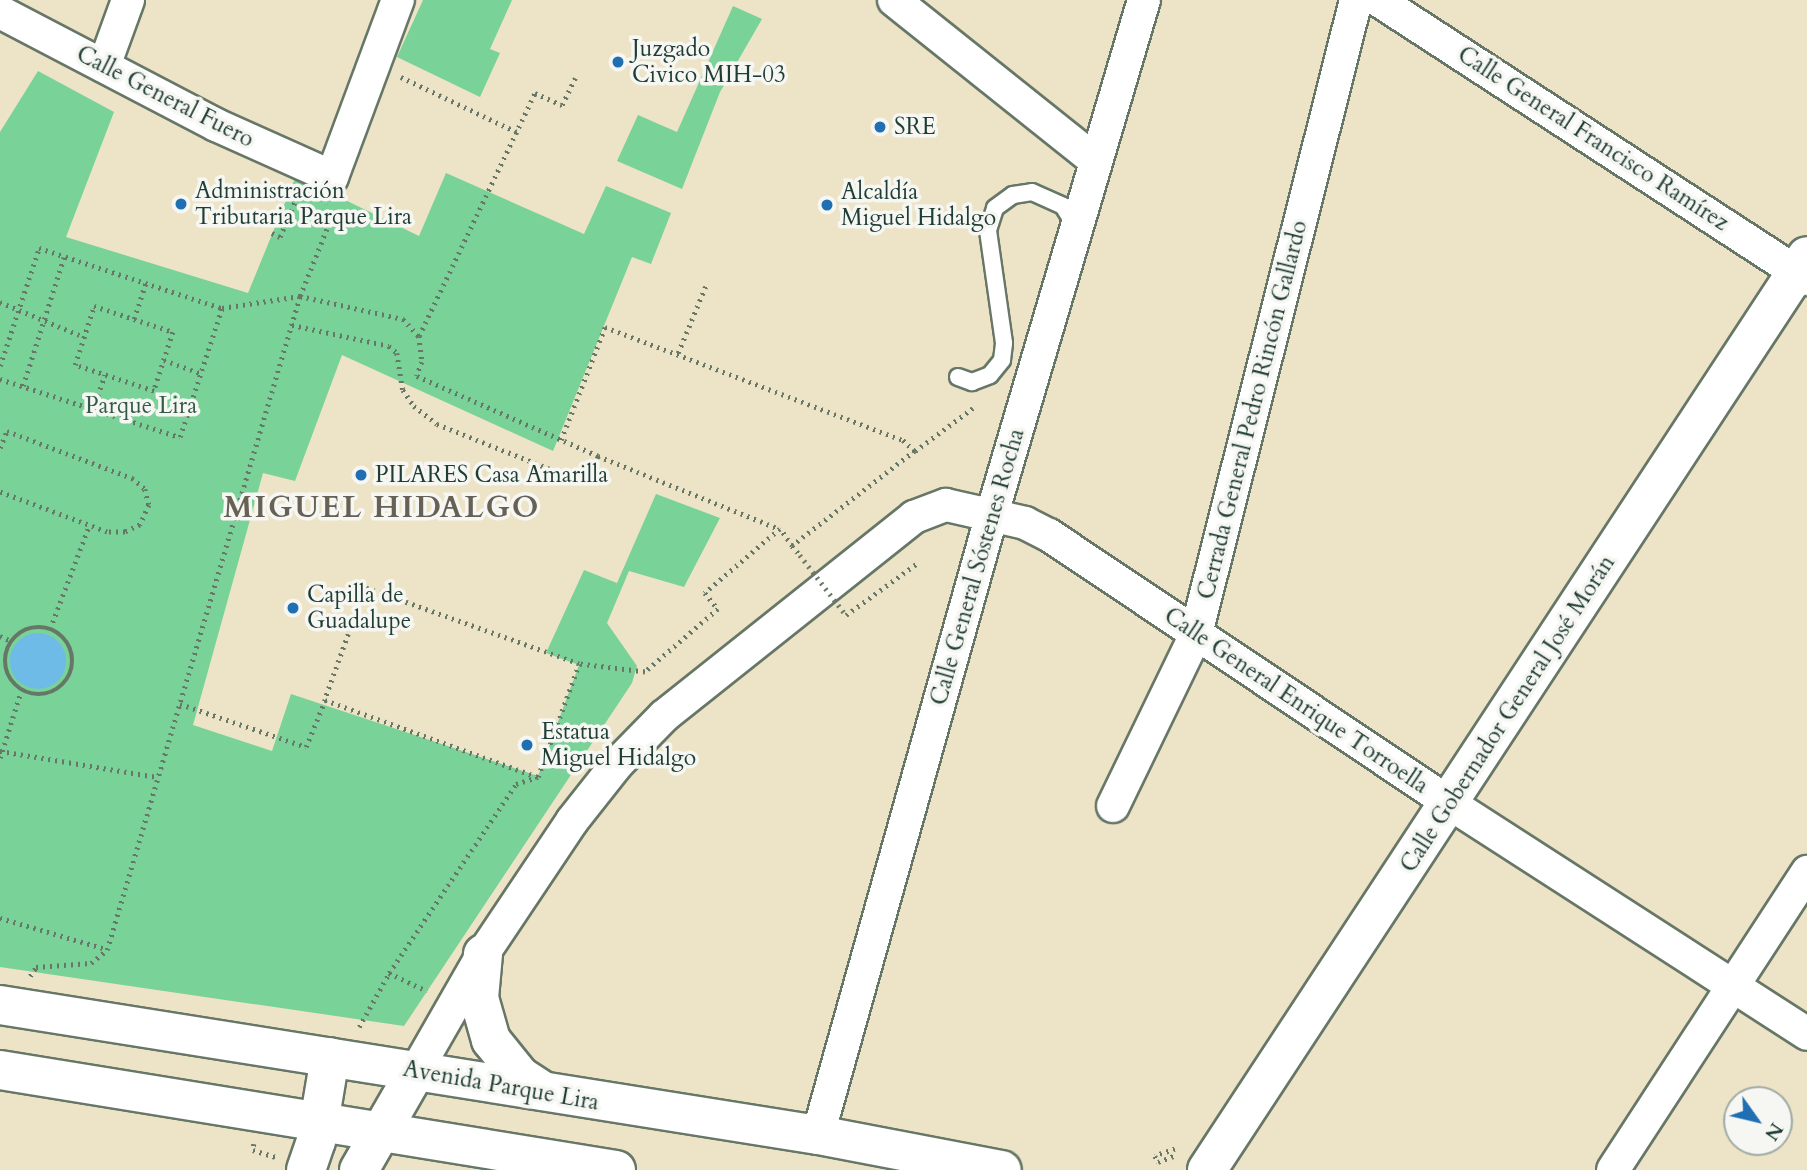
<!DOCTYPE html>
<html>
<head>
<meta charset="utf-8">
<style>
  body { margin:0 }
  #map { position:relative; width:1807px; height:1170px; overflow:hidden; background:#ede3c6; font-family:Cardo,serif }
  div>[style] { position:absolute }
  .green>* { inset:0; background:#79d297 }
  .water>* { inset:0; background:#6ebbe8 }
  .round { border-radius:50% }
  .path>* { height:4.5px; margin-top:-2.25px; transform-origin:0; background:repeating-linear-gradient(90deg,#677767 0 2px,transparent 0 7px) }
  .path>.ring { margin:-2.25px; padding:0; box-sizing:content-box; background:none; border:4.5px solid #677767; border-radius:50% }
  .roads { filter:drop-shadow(2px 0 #677767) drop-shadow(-2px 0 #677767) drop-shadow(0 2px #677767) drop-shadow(0 -2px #677767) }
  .service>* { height:16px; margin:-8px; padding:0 8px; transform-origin:8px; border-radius:8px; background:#fff }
  .minor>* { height:32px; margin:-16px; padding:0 16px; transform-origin:16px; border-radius:16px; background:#fff }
  .tertiary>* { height:38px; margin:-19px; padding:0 19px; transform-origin:19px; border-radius:19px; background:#fff }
  .secondary>* { height:38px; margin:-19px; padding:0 19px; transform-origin:19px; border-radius:19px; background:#fff }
  .primary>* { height:38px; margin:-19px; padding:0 19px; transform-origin:19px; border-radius:19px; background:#fff }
  .path-bridge>* { height:4.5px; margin-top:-2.25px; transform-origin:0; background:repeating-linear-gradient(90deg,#677767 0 2px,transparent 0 7px) }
  .dots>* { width:19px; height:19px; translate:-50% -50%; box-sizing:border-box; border:4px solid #f6f6f2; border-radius:50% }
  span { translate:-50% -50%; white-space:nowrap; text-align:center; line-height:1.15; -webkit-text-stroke:7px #f6f6f2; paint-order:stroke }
  .poi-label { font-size:23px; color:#1f3d34 }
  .left { translate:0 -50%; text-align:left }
  .street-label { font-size:23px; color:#1f3d34 }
  .park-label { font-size:23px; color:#315b48 }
  .district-label { font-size:30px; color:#676155; font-weight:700; letter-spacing:2px }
  .north { position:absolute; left:1723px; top:1086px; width:70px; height:70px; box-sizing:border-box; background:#f6f6f2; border:2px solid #a0aca6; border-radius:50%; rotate:124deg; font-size:19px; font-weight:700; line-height:28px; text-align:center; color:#1f3d34 }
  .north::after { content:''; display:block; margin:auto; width:24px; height:32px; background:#1f6fb2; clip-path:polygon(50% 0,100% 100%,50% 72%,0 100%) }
</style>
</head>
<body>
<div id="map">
  <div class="green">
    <i style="clip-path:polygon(423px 0,512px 0,490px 49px,500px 53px,480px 97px,397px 57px)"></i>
    <i style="clip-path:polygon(733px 6px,762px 19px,720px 92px,682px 189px,617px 161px,638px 115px,677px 132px)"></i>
    <i style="clip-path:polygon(38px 71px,114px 112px,66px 237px,248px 293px,296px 176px,419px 236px,446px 173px,584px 234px,606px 186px,671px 213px,651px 264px,632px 257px,553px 451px,342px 355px,295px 481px,263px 473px,193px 725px,272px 751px,291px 694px,538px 776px,579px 665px,546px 653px,584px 570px,617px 583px,656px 494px,720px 518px,684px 587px,629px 571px,607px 623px,637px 666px,632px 683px,404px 1026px,0 967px,0 132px)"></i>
  </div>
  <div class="water">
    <i class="round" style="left:10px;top:633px;width:56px;height:56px"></i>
  </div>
  <div class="path">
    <i style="left:401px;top:77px;width:128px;rotate:25.4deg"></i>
    <i style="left:272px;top:233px;width:9px;rotate:27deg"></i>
    <i style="left:280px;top:237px;width:47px;rotate:-67.3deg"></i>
    <i style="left:0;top:302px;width:91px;rotate:22.6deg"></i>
    <i style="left:94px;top:306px;width:83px;rotate:18.2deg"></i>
    <i style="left:173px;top:332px;width:62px;rotate:107.9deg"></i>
    <i style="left:154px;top:391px;width:83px;rotate:-161.8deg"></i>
    <i style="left:75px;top:365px;width:62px;rotate:-72.1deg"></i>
    <i style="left:134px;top:319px;width:38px;rotate:-72deg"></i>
    <i style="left:292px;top:325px;width:99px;rotate:12.2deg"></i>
    <i style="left:389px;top:346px;width:11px;rotate:41deg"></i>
    <i style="left:397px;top:353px;width:37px;rotate:81deg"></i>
    <i style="left:403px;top:390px;width:19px;rotate:55deg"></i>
    <i style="left:414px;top:406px;width:29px;rotate:38deg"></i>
    <i style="left:437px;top:424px;width:159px;rotate:21.7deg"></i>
    <i style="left:585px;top:483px;width:30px;rotate:-64deg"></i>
    <i style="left:419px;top:336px;width:269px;rotate:-64.5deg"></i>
    <i style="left:535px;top:93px;width:30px;rotate:24deg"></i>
    <i style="left:562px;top:105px;width:30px;rotate:-64deg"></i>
    <i style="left:678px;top:353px;width:74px;rotate:-67.6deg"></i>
    <i style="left:164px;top:360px;width:38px;rotate:20deg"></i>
    <i style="left:0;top:366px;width:124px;rotate:-71.7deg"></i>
    <i style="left:39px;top:248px;width:193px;rotate:18.2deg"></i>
    <i style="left:222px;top:308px;width:79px;rotate:-8.7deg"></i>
    <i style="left:300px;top:296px;width:106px;rotate:12.6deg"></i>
    <i style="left:403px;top:319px;width:23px;rotate:47deg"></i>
    <i style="left:419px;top:336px;width:26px;rotate:83deg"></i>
    <i style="left:422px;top:362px;width:15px;rotate:110deg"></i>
    <i style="left:417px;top:376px;width:198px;rotate:23.8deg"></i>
    <i style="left:598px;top:456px;width:196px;rotate:21.9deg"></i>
    <i style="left:780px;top:529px;width:99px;rotate:139.5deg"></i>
    <i style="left:705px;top:593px;width:21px;rotate:51deg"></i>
    <i style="left:718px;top:609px;width:96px;rotate:139.2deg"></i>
    <i style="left:645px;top:672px;width:66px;rotate:-173.1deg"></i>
    <i style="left:579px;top:664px;width:227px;rotate:-160.4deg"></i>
    <i style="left:365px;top:588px;width:119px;rotate:109.7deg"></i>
    <i style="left:0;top:379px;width:189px;rotate:17.9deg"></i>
    <i style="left:180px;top:437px;width:136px;rotate:-72deg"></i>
    <i style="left:23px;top:386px;width:135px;rotate:-72.4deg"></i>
    <i style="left:93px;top:409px;width:36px;rotate:-71deg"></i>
    <i style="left:561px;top:440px;width:121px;rotate:-68.7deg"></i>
    <i style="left:605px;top:327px;width:319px;rotate:20.8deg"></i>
    <i style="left:903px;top:440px;width:16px;rotate:43deg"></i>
    <i style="left:915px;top:451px;width:155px;rotate:142.3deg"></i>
    <i style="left:792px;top:546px;width:21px;rotate:-125deg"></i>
    <i style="left:0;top:448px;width:18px;rotate:-68deg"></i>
    <i style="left:7px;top:431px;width:134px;rotate:20.6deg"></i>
    <i style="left:132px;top:478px;width:17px;rotate:40deg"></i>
    <i style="left:145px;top:489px;width:16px;rotate:76deg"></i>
    <i style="left:149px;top:505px;width:22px;rotate:114deg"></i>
    <i style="left:140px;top:525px;width:17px;rotate:155deg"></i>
    <i style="left:125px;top:532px;width:18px;rotate:180deg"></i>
    <i style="left:107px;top:532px;width:114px;rotate:-159.5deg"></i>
    <i style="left:915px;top:451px;width:72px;rotate:-36.6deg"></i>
    <i style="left:792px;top:546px;width:12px;rotate:48deg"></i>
    <i style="left:846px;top:615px;width:90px;rotate:-36deg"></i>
    <i class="ring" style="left:5px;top:627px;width:63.5px;height:63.5px"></i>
    <i style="left:50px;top:629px;width:110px;rotate:-69.3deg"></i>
    <i style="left:0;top:636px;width:12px;rotate:24deg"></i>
    <i style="left:180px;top:704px;width:133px;rotate:18.8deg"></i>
    <i style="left:306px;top:747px;width:51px;rotate:-68deg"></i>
    <i style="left:325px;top:700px;width:226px;rotate:19.9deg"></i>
    <i style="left:0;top:751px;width:159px;rotate:9.4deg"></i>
    <i style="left:0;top:758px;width:70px;rotate:-72.6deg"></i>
    <i style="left:0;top:918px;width:110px;rotate:16.3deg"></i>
    <i style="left:389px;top:973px;width:42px;rotate:25.3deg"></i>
    <i style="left:30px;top:976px;width:11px;rotate:-56deg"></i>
    <i style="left:36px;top:967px;width:55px;rotate:-4.2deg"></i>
    <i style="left:91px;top:963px;width:21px;rotate:-39deg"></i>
    <i style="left:107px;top:950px;width:682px;rotate:-73.56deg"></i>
    <i style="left:300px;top:296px;width:84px;rotate:-68.3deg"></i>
    <i style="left:331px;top:218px;width:14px;rotate:-111deg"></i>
    <i style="left:359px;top:1027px;width:62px;rotate:-60.9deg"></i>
    <i style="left:389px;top:973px;width:228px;rotate:-56.1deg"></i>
    <i style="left:516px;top:784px;width:23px;rotate:-18deg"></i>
    <i style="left:538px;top:777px;width:120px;rotate:-70.1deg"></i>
    <i style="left:254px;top:1144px;width:6px;rotate:99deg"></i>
    <i style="left:253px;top:1150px;width:24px;rotate:17deg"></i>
    <i style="left:1175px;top:1149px;width:21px;rotate:161deg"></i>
    <i style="left:1155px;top:1156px;width:7px;rotate:63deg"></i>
    <i style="left:1158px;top:1162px;width:19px;rotate:-21deg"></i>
  </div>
  <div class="roads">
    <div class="service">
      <i style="left:958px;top:377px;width:15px;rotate:20deg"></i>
      <i style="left:972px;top:382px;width:19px;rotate:-21deg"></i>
      <i style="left:990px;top:375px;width:19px;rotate:-51deg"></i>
      <i style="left:1002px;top:360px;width:17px;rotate:-83deg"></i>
      <i style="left:1004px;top:343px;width:114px;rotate:-98.1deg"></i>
      <i style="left:988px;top:230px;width:23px;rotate:-72deg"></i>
      <i style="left:995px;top:208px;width:22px;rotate:-36deg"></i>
      <i style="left:1013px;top:195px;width:19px;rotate:-9deg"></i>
      <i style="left:1032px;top:192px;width:34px;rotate:24deg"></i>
      <i style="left:1063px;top:206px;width:22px;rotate:58deg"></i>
    </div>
    <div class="minor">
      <i style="left:894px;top:0;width:255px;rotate:38.6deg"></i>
      <i style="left:1378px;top:0;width:512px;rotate:33.04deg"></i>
      <i style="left:0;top:12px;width:244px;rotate:27.6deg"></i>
      <i style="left:216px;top:125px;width:127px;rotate:24.1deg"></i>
      <i style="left:332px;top:177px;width:189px;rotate:-69.6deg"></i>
      <i style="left:104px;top:66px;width:70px;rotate:-70deg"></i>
      <i style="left:1113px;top:806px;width:191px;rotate:-64.2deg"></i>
      <i style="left:1196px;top:634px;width:654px;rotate:-75.84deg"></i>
      <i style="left:416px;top:1071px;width:135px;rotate:-60.2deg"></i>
      <i style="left:483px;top:954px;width:160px;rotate:-56.2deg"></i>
      <i style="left:572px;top:821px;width:73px;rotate:-51.7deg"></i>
      <i style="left:617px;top:764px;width:67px;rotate:-45.6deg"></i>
      <i style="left:664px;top:716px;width:320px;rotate:-38.5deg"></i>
      <i style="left:914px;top:517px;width:34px;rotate:-21deg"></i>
      <i style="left:946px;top:505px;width:81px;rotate:12.8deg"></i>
      <i style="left:1025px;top:523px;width:27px;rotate:27deg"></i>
      <i style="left:1049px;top:535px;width:481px;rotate:33.8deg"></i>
      <i style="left:1449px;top:803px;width:426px;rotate:32.8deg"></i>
      <i style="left:818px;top:1135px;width:645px;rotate:-74.35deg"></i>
      <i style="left:992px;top:514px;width:536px;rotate:-73.53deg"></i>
      <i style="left:1613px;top:1170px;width:356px;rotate:-56.9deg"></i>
    </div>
    <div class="tertiary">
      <i style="left:1207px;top:1170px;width:1093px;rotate:-56.72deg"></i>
    </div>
    <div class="secondary">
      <i style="left:483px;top:954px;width:44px;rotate:95.2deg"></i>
      <i style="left:479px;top:998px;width:44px;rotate:74.1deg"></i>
      <i style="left:491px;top:1040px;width:46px;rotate:51.1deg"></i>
      <i style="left:520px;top:1076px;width:27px;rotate:33deg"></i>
      <i style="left:0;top:1005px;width:828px;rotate:9.03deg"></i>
      <i style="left:818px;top:1135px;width:187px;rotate:10.8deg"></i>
      <i style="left:0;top:1070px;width:624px;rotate:9.22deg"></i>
    </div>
    <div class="primary">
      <i style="left:306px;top:1170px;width:31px;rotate:-71deg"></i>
      <i style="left:316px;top:1141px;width:85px;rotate:-80.5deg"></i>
      <i style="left:359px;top:1170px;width:114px;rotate:-60.1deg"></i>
    </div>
  </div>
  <div class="path-bridge">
    <i style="left:800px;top:555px;width:76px;rotate:52.5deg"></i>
  </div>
  <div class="dots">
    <i style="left:618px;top:62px;background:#1f6fb2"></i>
    <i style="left:880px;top:127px;background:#1f6fb2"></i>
    <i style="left:181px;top:204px;background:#1f6fb2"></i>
    <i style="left:827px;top:205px;background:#1f6fb2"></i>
    <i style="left:361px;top:475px;background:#1f6fb2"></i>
    <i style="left:293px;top:608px;background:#1f6fb2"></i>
    <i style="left:527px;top:745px;background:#1f6fb2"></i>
  </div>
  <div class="poi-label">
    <span class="left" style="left:632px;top:62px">Juzgado<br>Civico MIH-03</span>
    <span class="left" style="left:894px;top:127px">SRE</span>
    <span class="left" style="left:195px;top:204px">Administración<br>Tributaria Parque Lira</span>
    <span class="left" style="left:841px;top:205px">Alcaldía<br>Miguel Hidalgo</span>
    <span class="left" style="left:375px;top:475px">PILARES Casa Amarilla</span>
    <span class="left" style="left:307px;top:608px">Capilla de<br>Guadalupe</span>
    <span class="left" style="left:541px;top:745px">Estatua<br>Miguel Hidalgo</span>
  </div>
  <div class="street-label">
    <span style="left:165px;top:97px;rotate:27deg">Calle General Fuero</span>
    <span style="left:1593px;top:139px;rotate:33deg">Calle General Francisco Ramírez</span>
    <span style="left:1253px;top:410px;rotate:-76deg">Cerrada General Pedro Rincón Gallardo</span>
    <span style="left:978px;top:567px;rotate:-74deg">Calle General Sóstenes Rocha</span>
    <span style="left:1296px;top:701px;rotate:34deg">Calle General Enrique Torroella</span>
    <span style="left:1508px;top:714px;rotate:-57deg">Calle Gobernador General José Morán</span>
    <span style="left:501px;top:1086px;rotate:10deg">Avenida Parque Lira</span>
  </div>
  <div class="park-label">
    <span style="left:141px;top:406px">Parque Lira</span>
  </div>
  <div class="district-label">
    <span style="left:382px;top:508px">MIGUEL HIDALGO</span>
  </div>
  <div class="north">N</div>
</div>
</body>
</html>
